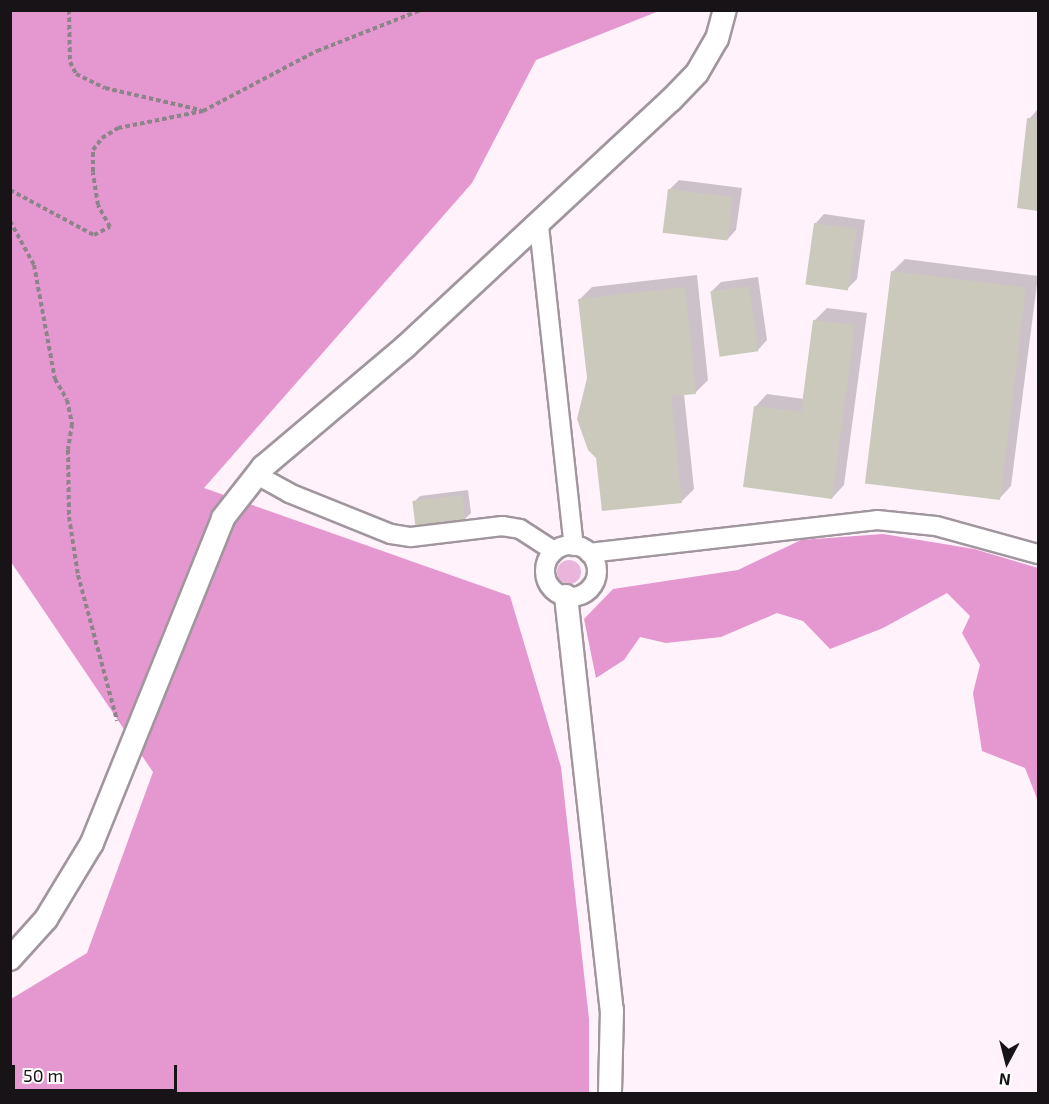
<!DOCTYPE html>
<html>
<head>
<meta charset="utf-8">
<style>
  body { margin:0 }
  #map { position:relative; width:1049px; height:1104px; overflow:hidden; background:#fff2fb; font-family:"Exo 2",sans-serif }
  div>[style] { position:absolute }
  .green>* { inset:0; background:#eab4db }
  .round { border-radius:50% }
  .forest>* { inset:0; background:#e597d0 }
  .shadow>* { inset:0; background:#0003 }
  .building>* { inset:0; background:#cbc9bc; transform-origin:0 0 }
  .path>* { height:4px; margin-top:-2px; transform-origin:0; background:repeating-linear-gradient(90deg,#8d848a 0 4.5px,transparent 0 7.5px) }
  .roads { filter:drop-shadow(2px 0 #a1969e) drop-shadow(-2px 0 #a1969e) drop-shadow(0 2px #a1969e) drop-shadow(0 -2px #a1969e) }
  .minor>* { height:18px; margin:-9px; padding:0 9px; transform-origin:9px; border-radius:9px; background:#fff }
  .minor>.ring { margin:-9px; padding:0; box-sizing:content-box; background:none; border:18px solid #fff; border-radius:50% }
  .tertiary>* { height:22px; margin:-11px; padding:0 11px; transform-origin:11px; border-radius:11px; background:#fff }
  span { translate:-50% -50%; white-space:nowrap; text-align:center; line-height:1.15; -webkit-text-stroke:4.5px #fff; paint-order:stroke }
  .frame { position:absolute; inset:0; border:12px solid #181316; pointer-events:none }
  .north { position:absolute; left:977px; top:1032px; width:60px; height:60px; -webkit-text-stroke:4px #fff; paint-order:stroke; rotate:187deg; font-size:16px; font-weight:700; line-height:24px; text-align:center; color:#181316 }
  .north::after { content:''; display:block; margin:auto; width:21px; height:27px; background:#181316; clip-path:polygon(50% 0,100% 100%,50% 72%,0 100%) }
  .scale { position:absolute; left:12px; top:1065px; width:165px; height:27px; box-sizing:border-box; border:3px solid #181316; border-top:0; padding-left:8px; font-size:18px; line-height:21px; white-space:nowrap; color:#181316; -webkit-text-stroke:4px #fff; paint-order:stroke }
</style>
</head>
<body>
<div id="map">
  <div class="green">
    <i class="round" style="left:557px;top:560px;width:24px;height:24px"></i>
  </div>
  <div class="forest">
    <i style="clip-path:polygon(10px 11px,659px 11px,536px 60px,472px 183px,204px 488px,510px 596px,561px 767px,589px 1019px,589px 1093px,11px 1093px,11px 999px,87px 953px,153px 772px,11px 562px)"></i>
    <i style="clip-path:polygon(883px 534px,974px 549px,1038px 568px,1038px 801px,1025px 768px,982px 751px,973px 693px,980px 665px,962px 633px,970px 616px,947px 593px,883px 628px,830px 649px,803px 621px,777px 613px,721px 637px,666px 643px,640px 637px,624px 660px,596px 678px,584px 619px,613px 589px,738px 570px,801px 540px)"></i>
  </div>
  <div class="shadow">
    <i style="clip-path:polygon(1038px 109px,1038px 209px,1018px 207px,1029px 119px)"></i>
    <i style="clip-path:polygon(679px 180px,742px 188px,736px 230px,727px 240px,669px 190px)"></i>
    <i style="clip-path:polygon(824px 214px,865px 220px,857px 279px,848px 288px,815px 224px)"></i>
    <i style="clip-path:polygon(905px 259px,1038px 276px,1011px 486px,999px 499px,892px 272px)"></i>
    <i style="clip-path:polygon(697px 275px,708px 380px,696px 392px,684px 394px,694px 489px,682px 501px,588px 378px,580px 299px,592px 287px)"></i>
    <i style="clip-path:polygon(758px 277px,767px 340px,758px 350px,711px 292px,721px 282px)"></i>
    <i style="clip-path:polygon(827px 308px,867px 313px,844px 485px,832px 498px,755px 407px,767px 394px,804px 399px,815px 320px)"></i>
    <i style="clip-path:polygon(468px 490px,471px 513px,465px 519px,414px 502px,420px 496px)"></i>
  </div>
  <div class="building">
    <i style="clip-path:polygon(1027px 118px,1038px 119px,1038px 211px,1017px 208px)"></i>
    <i style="left:668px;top:189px;width:65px;height:44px;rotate:7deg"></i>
    <i style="left:814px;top:223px;width:43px;height:62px;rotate:8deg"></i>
    <i style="left:891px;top:271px;width:136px;height:214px;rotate:7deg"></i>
    <i style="left:749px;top:286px;width:66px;height:39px;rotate:82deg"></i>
    <i style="clip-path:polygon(685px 287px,696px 394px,671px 396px,682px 503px,602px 511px,596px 458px,588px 450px,577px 419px,587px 378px,578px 299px)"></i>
    <i style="clip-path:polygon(813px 320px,855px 325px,832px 499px,743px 487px,754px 406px,801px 412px)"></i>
    <i style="left:462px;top:495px;width:25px;height:50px;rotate:83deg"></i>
  </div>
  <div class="path">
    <i style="left:69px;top:10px;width:52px;rotate:88.9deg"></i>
    <i style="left:70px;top:62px;width:13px;rotate:63deg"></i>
    <i style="left:76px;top:74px;width:32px;rotate:26deg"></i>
    <i style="left:105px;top:88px;width:98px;rotate:13deg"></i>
    <i style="left:10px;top:190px;width:95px;rotate:28.2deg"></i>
    <i style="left:94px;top:235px;width:18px;rotate:-27deg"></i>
    <i style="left:110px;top:227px;width:25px;rotate:-119deg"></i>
    <i style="left:98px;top:205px;width:33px;rotate:-99deg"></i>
    <i style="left:93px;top:172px;width:22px;rotate:-90deg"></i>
    <i style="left:93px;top:150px;width:15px;rotate:-53deg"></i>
    <i style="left:102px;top:138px;width:19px;rotate:-32deg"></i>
    <i style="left:118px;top:128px;width:87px;rotate:-11.3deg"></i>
    <i style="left:203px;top:111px;width:129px;rotate:-27.8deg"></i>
    <i style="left:317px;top:51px;width:112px;rotate:-21.5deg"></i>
    <i style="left:10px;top:221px;width:50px;rotate:61.4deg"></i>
    <i style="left:34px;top:265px;width:116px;rotate:79.6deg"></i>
    <i style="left:55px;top:379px;width:24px;rotate:60deg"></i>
    <i style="left:67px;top:400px;width:25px;rotate:78deg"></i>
    <i style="left:72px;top:424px;width:26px;rotate:99deg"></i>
    <i style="left:68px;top:450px;width:67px;rotate:89.1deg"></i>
    <i style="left:69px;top:517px;width:59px;rotate:81.2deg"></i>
    <i style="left:78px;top:575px;width:151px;rotate:75deg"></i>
  </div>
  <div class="roads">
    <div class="minor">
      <i style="left:539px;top:226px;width:322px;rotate:83.8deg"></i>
      <i style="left:257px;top:475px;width:37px;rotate:29deg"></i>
      <i style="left:289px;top:493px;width:110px;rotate:21.9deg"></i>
      <i style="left:391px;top:534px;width:20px;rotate:9deg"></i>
      <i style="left:411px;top:537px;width:92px;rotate:-6.9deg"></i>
      <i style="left:502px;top:526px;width:18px;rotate:9deg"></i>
      <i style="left:520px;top:529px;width:40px;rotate:32.9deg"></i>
      <i class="ring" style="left:545px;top:545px;width:34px;height:34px"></i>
      <i style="left:589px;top:553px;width:290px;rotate:-6.5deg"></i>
      <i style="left:877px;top:520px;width:59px;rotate:5.8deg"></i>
      <i style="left:936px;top:526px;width:106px;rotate:15.4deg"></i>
    </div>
    <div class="tertiary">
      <i style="left:566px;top:596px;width:417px;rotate:83.7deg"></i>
      <i style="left:612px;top:1010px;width:84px;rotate:91.4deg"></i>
      <i style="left:10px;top:959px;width:54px;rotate:-48deg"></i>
      <i style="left:46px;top:919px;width:89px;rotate:-58.8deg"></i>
      <i style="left:92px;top:843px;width:350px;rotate:-68deg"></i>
      <i style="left:223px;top:518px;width:65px;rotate:-51.9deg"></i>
      <i style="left:263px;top:467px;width:186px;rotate:-40.2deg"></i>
      <i style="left:405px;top:347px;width:363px;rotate:-42.9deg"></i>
      <i style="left:671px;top:100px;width:37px;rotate:-46deg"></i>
      <i style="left:697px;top:73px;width:39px;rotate:-60deg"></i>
      <i style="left:717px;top:39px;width:30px;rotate:-75deg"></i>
    </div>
  </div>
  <div class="frame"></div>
  <div class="north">N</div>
  <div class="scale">50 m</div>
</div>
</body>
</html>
